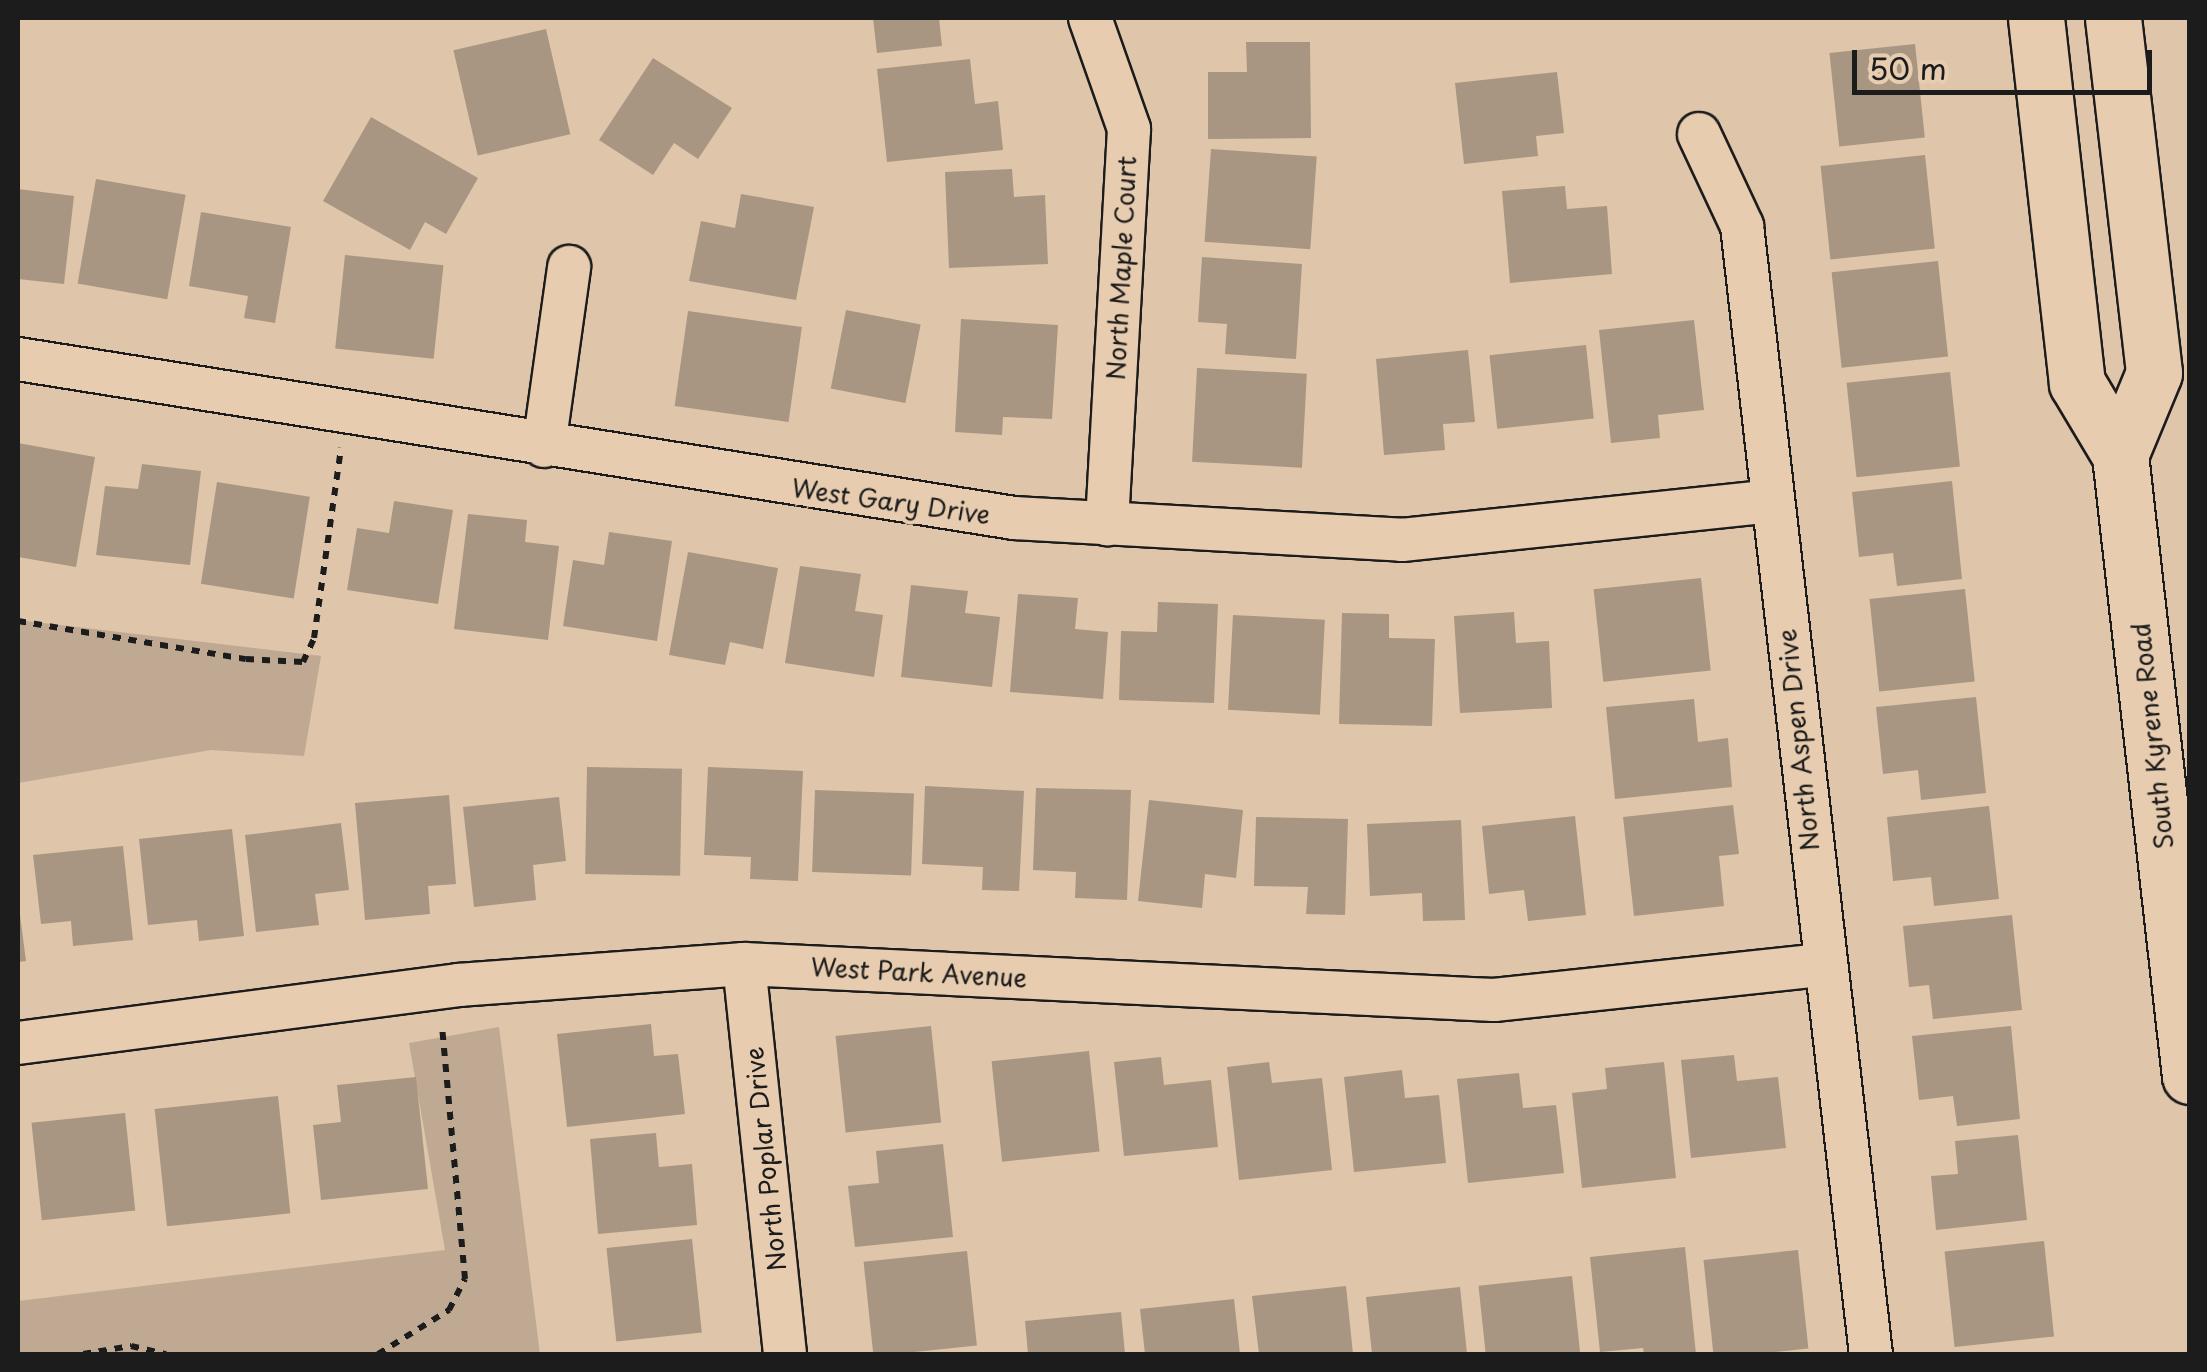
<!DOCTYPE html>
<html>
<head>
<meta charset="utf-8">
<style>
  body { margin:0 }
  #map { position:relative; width:2207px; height:1372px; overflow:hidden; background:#dfc5a9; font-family:"Playpen Sans",sans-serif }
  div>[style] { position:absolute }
  .green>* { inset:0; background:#bfa992 }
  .building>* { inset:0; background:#a89682; transform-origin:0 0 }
  .path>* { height:6px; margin-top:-3px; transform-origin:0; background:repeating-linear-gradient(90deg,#1c1c1c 0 8px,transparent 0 16px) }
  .roads { filter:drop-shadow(2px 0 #1c1c1c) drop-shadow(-2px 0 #1c1c1c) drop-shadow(0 2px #1c1c1c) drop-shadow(0 -2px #1c1c1c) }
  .minor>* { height:42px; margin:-21px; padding:0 21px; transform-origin:21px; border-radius:21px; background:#e7ccaf }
  .secondary>* { height:55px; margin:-27.5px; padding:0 27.5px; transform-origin:27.5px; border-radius:27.5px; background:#e7ccaf }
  span { translate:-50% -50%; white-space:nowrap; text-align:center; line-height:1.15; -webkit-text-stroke:8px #e7ccaf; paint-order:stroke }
  .street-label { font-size:25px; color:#1c1c1c }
  .frame { position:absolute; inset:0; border:20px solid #1c1c1c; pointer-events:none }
  .scale { position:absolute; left:1852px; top:50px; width:300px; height:45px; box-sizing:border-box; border:5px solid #1c1c1c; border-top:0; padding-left:12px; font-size:30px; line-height:35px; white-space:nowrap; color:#1c1c1c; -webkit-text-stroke:8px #e7ccaf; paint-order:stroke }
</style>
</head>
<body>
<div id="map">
  <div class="green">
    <i style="clip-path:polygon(18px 620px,321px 656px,304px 756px,211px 750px,18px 783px)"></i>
    <i style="clip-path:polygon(499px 1027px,540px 1354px,18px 1354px,18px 1301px,445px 1250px,409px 1043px)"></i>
  </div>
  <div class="building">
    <i style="clip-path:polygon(873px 18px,939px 18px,942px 46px,877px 53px)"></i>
    <i style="left:546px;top:29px;width:108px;height:95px;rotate:77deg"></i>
    <i style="clip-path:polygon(1246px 42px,1310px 42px,1311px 138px,1208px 139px,1208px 72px,1247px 72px)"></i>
    <i style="left:1915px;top:44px;width:94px;height:86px;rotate:84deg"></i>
    <i style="clip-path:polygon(653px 58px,732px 108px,698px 159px,674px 143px,653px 175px,599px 140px)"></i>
    <i style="clip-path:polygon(970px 59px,975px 104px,998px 101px,1003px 150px,887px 162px,877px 69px)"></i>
    <i style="clip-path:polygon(1557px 72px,1564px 133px,1536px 136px,1538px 156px,1464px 164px,1455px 83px)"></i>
    <i style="clip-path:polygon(371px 117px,478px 178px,446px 234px,425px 222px,410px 250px,323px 201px)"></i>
    <i style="left:1211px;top:149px;width:106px;height:93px;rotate:4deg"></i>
    <i style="left:1925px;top:155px;width:94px;height:105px;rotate:84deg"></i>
    <i style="clip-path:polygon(1012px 169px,1014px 197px,1045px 195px,1048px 264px,949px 268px,945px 172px)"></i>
    <i style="left:96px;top:179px;width:91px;height:106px;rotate:10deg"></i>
    <i style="clip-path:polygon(1565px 186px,1567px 209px,1607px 206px,1612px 274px,1510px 283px,1502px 191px)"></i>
    <i style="clip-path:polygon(18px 189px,74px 196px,64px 284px,18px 279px)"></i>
    <i style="clip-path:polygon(741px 194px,814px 207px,796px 300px,689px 281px,701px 221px,735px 228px)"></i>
    <i style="clip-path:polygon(201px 212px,291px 227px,275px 323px,244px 318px,248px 296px,189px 286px)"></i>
    <i style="left:345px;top:255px;width:99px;height:94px;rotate:6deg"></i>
    <i style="clip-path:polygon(1202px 257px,1302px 264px,1296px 359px,1225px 354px,1227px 324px,1198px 322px)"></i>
    <i style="left:1938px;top:261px;width:96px;height:107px;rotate:84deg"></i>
    <i style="left:846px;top:310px;width:76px;height:80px;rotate:11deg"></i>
    <i style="left:688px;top:311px;width:115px;height:96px;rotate:8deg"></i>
    <i style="clip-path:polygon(961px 319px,1058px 325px,1052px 419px,1003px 417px,1002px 435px,955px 432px)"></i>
    <i style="clip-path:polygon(1694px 320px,1704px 410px,1658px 415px,1660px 438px,1611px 443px,1599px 330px)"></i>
    <i style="left:1586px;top:345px;width:74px;height:97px;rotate:84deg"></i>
    <i style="clip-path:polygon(1468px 350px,1475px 422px,1443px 424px,1445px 450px,1384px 455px,1376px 359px)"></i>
    <i style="left:1197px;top:368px;width:110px;height:94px;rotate:3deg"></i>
    <i style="left:1950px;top:372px;width:95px;height:104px;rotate:84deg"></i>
    <i style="clip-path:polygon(18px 443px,95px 457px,76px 567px,18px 557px)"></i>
    <i style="clip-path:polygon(142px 464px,201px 471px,190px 565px,96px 555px,105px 486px,138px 489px)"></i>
    <i style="clip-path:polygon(1952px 481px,1962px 579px,1897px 586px,1893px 553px,1859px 557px,1852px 492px)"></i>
    <i style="left:217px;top:482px;width:94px;height:103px;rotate:9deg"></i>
    <i style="clip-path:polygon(394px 501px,453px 510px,438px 604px,347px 590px,357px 528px,389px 533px)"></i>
    <i style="clip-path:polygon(468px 514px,527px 520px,525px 542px,559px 546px,548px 640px,454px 629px)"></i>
    <i style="clip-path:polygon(609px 532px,672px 541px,657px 641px,563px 626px,573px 560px,604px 565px)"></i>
    <i style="clip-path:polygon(688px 552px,778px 568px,763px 649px,730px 642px,725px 665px,669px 655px)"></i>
    <i style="clip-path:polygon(800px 566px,861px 574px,855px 611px,883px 615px,874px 677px,785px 663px)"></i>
    <i style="left:1701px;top:578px;width:93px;height:108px;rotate:84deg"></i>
    <i style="clip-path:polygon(911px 585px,968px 591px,965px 613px,1000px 617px,992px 687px,901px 677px)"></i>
    <i style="left:1965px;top:589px;width:93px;height:96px;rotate:84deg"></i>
    <i style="clip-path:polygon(1018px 594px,1078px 598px,1075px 629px,1108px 632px,1103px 699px,1010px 692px)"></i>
    <i style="clip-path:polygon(1158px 602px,1218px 604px,1214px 703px,1119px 700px,1121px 631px,1157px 632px)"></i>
    <i style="clip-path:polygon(1514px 612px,1516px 643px,1549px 641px,1552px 708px,1460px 713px,1454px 616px)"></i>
    <i style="clip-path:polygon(1342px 613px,1389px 614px,1389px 638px,1435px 639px,1432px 726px,1339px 724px)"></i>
    <i style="left:1233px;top:615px;width:92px;height:95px;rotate:3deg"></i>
    <i style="clip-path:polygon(1976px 697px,1986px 793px,1921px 800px,1918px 770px,1883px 774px,1876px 707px)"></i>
    <i style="clip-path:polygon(1694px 699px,1698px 742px,1728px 738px,1732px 787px,1615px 799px,1606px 707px)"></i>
    <i style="left:587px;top:767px;width:95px;height:107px;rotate:1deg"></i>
    <i style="clip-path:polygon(708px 767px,803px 771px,798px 881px,750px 879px,751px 857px,704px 855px)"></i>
    <i style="clip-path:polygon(925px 786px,1024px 791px,1019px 891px,982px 890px,983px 867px,922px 864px)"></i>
    <i style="clip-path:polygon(1036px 788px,1131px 790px,1127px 900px,1075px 898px,1076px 872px,1033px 870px)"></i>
    <i style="left:815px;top:790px;width:99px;height:82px;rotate:2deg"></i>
    <i style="clip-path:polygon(449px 795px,456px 884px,428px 886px,430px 914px,365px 920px,355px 803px)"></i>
    <i style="clip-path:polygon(559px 797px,566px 861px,533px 865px,536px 900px,474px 907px,463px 807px)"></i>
    <i style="clip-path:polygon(1149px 800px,1243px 810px,1236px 878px,1205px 874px,1202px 908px,1138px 901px)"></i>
    <i style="clip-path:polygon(1733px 805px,1739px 854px,1719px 856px,1724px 906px,1634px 916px,1623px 817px)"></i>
    <i style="clip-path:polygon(1989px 806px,1999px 899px,1934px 906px,1931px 877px,1893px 881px,1887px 817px)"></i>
    <i style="clip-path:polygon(1575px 816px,1586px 915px,1528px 921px,1524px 890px,1489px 894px,1482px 826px)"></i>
    <i style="clip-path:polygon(1256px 817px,1348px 819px,1345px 915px,1306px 914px,1308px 887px,1254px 886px)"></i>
    <i style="clip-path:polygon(1461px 820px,1465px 920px,1423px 921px,1422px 893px,1370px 896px,1367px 824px)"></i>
    <i style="clip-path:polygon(341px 823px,349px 890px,315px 894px,319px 925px,256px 932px,245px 835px)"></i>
    <i style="clip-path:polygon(232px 829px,244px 936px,199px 941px,197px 920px,148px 925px,139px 839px)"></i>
    <i style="clip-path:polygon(123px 846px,133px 940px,73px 946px,71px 921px,41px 924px,33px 855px)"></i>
    <i style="clip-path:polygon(18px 900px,26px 961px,18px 962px)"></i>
    <i style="clip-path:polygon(2012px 915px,2022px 1010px,1933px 1019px,1929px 985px,1909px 987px,1903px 926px)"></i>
    <i style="clip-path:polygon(651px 1024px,654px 1056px,678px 1054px,685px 1114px,567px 1127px,557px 1034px)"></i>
    <i style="left:931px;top:1026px;width:97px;height:96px;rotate:84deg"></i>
    <i style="clip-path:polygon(2011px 1026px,2020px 1119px,1957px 1126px,1953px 1096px,1919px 1100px,1912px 1036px)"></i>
    <i style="left:1089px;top:1051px;width:101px;height:98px;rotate:84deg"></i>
    <i style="clip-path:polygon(1734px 1055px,1737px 1081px,1778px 1077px,1786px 1148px,1691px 1158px,1681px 1060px)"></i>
    <i style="clip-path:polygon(1161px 1057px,1164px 1085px,1211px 1080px,1218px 1147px,1124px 1156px,1114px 1062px)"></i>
    <i style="clip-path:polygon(1269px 1062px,1272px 1083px,1322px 1078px,1332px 1170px,1239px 1180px,1227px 1067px)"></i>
    <i style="clip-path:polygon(1664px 1062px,1676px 1178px,1582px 1188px,1572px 1093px,1607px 1089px,1605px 1068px)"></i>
    <i style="clip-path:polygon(1402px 1070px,1405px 1098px,1439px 1095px,1446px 1163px,1354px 1172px,1344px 1077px)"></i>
    <i style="clip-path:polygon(1519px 1073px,1523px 1108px,1556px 1105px,1564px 1173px,1468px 1183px,1457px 1079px)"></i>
    <i style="clip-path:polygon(416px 1077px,428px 1189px,321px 1200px,313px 1125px,341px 1122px,337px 1085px)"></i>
    <i style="left:278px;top:1096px;width:118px;height:124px;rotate:84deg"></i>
    <i style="left:125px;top:1113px;width:98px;height:94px;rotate:84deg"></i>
    <i style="clip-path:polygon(656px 1133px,659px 1167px,692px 1164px,697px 1225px,598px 1234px,590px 1139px)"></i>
    <i style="clip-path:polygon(2018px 1135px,2027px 1220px,1936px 1230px,1931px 1176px,1958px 1174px,1955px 1141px)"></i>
    <i style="clip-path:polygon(943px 1144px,953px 1237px,855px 1247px,848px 1186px,879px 1183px,876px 1151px)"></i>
    <i style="left:692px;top:1239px;width:94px;height:86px;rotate:84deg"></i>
    <i style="left:2044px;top:1241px;width:96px;height:100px;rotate:84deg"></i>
    <i style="clip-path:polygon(1685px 1247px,1696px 1354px,1644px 1354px,1643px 1348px,1600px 1352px,1590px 1257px)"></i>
    <i style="left:1798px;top:1250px;width:99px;height:95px;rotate:84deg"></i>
    <i style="left:967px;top:1251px;width:95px;height:104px;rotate:84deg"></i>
    <i style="left:1572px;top:1276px;width:78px;height:94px;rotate:84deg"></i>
    <i style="clip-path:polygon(1346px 1286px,1353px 1354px,1259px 1354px,1252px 1296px)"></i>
    <i style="clip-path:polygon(1460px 1287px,1467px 1354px,1372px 1354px,1366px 1297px)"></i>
    <i style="clip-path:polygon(1234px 1299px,1240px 1354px,1145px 1354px,1140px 1309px)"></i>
    <i style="clip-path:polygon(1121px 1312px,1125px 1354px,1028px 1354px,1025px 1321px)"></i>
  </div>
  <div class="path">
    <i style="left:18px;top:621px;width:231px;rotate:9.5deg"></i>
    <i style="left:246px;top:659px;width:57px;rotate:3deg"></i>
    <i style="left:303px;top:662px;width:26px;rotate:-65deg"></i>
    <i style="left:314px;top:638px;width:192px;rotate:-81.9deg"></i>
    <i style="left:83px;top:1354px;width:49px;rotate:-9.5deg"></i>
    <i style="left:131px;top:1346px;width:36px;rotate:13deg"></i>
    <i style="left:378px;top:1354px;width:84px;rotate:-31.8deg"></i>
    <i style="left:449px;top:1310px;width:35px;rotate:-63deg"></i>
    <i style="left:465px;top:1279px;width:252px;rotate:-95.2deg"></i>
  </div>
  <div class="roads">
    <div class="minor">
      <i style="left:1090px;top:18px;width:118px;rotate:70.6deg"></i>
      <i style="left:1129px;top:129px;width:396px;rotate:93.2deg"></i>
      <i style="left:1699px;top:134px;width:102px;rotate:64.9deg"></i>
      <i style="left:1742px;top:226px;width:1135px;rotate:83.48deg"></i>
      <i style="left:18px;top:359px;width:1009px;rotate:9.07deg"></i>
      <i style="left:1014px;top:518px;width:389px;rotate:3.2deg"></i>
      <i style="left:1402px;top:540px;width:372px;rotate:-6deg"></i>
      <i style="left:544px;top:446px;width:181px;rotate:-82deg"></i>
      <i style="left:744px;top:964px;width:392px;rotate:84deg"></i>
      <i style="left:18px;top:1043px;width:444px;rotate:-7.5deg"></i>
      <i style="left:458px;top:985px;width:287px;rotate:-4.2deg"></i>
      <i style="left:744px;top:964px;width:751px;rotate:2.75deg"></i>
      <i style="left:1494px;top:1000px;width:330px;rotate:-6.1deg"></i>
    </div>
    <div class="secondary">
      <i style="left:2036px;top:18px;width:367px;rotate:83.6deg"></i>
      <i style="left:2077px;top:383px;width:84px;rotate:59.2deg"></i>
      <i style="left:2120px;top:455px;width:625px;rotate:83.57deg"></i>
      <i style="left:2113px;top:18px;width:357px;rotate:83.4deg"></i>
      <i style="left:2154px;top:373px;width:89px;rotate:112.5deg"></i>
    </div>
  </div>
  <div class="street-label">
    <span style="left:1121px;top:268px;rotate:-87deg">North Maple Court</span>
    <span style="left:891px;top:501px;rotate:8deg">West Gary Drive</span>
    <span style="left:2152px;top:736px;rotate:-96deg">South Kyrene Road</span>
    <span style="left:1798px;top:740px;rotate:-96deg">North Aspen Drive</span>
    <span style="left:919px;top:972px;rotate:3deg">West Park Avenue</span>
    <span style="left:765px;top:1159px;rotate:-96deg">North Poplar Drive</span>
  </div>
  <div class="frame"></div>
  <div class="scale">50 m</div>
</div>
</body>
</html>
